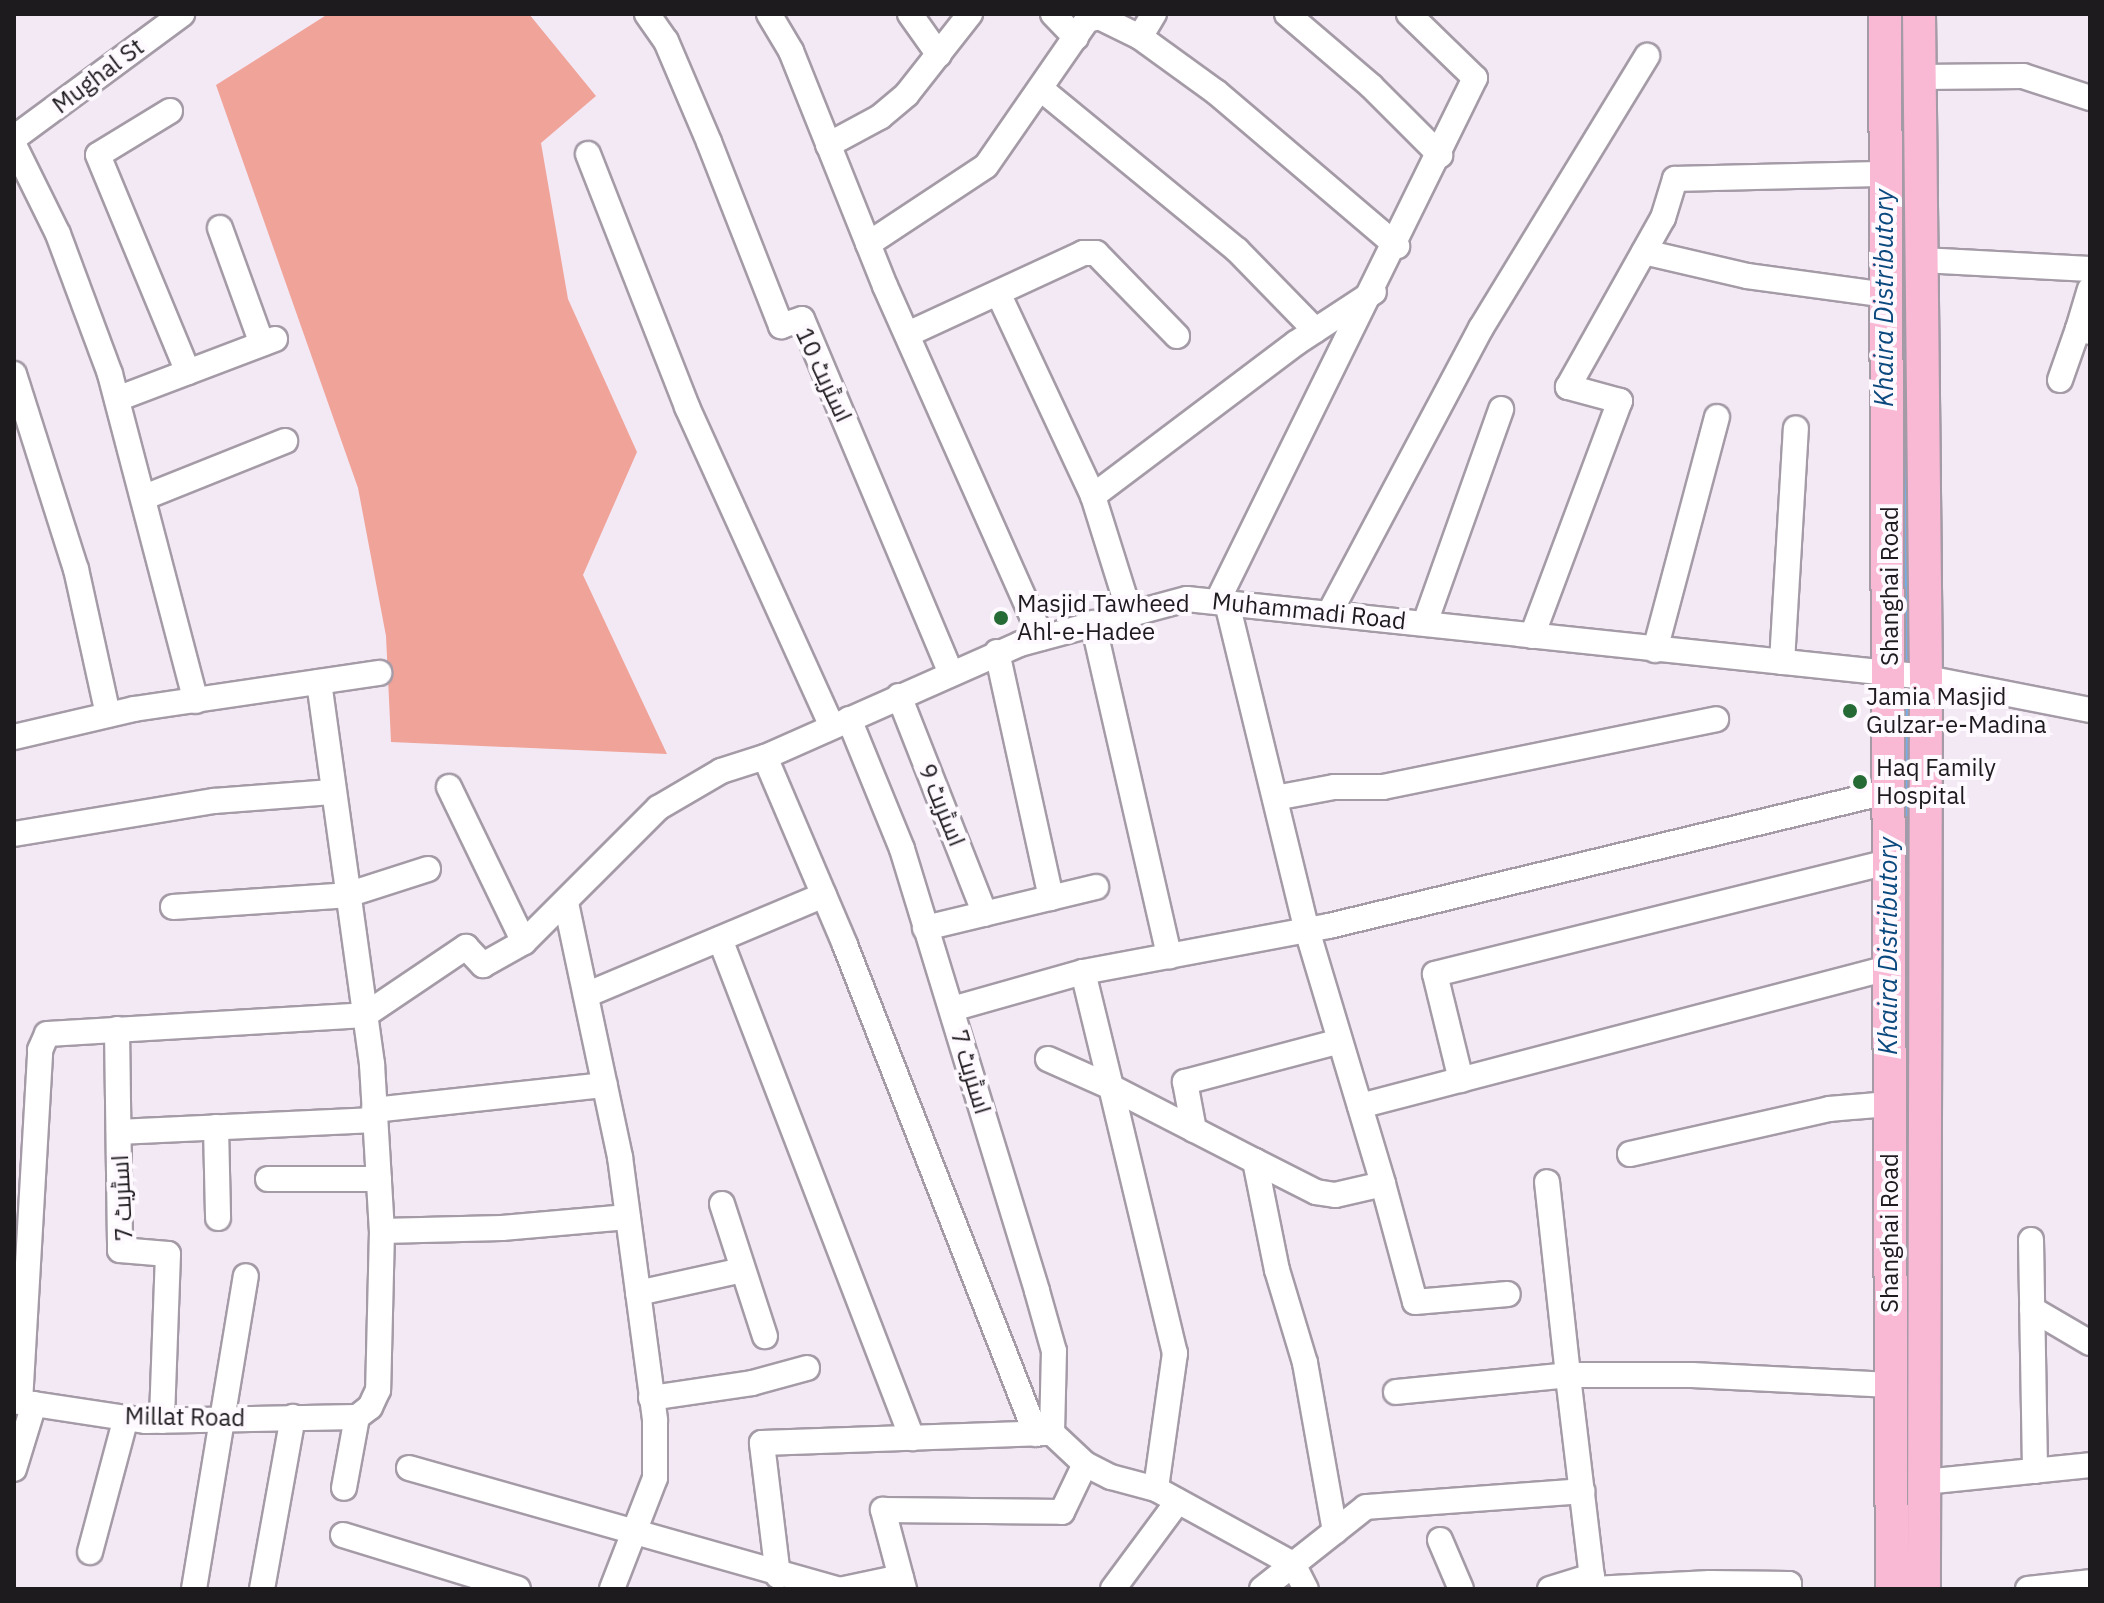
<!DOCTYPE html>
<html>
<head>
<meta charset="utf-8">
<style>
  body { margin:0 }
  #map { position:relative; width:2104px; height:1603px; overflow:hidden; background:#f3e9f5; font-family:"IBM Plex Sans",Cairo,sans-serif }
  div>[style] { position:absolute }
  .green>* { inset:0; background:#f0a399 }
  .stream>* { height:6px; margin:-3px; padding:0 3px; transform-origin:3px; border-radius:3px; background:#76aeea }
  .roads { filter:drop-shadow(2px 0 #a49ba7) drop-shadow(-2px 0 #a49ba7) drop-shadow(0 2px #a49ba7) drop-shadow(0 -2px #a49ba7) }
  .minor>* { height:24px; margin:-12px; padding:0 12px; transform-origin:12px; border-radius:12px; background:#fff }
  .major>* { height:32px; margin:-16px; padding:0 16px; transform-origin:16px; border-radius:16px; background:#f9b8d4 }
  .dots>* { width:22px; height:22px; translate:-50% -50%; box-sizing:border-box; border:4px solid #fdf9fe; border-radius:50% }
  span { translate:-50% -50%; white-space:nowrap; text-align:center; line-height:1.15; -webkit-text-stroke:8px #fdf9fe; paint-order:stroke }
  .street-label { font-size:24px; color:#1e1b1f }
  .poi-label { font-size:24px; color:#1e1b1f }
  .left { translate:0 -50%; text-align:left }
  .water-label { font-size:26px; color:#0a487e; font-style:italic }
  .frame { position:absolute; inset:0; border:16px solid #1e1b1f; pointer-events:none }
</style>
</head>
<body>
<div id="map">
  <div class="green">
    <i style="clip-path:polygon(328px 14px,529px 14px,596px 96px,541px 143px,568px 299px,637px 452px,583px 575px,667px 754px,391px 742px,386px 636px,358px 488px,216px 85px)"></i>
  </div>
  <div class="stream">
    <i style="left:1903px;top:14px;width:656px;rotate:89.56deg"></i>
    <i style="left:1908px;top:682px;width:352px;rotate:89.8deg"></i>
  </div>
  <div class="roads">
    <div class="minor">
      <i style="left:647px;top:14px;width:33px;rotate:55deg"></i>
      <i style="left:666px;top:41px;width:110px;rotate:66.9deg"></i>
      <i style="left:709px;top:142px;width:198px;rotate:68.6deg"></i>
      <i style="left:781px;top:326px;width:22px;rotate:-18deg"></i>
      <i style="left:802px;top:319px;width:384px;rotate:67.2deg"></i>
      <i style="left:769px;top:14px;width:43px;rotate:59.3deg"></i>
      <i style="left:791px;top:51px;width:253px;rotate:68.2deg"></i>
      <i style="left:885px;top:286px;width:385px;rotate:66deg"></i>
      <i style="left:910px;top:14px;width:50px;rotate:54.7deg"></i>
      <i style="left:1053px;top:14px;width:33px;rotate:46deg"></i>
      <i style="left:1287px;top:14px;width:111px;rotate:40.6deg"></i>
      <i style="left:1371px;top:86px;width:98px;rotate:45deg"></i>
      <i style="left:1140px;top:37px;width:94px;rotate:35.9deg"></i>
      <i style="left:1216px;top:92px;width:238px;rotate:40.4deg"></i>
      <i style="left:1920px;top:77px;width:103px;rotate:-0.6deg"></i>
      <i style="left:2023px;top:76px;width:71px;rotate:18.2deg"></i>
      <i style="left:1041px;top:89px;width:254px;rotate:39.4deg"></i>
      <i style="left:1237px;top:250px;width:112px;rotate:45.7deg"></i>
      <i style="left:170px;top:111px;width:84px;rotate:148.6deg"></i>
      <i style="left:98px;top:155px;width:235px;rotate:67.5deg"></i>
      <i style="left:14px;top:138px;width:209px;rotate:-36.4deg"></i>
      <i style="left:14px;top:145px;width:99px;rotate:63.7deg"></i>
      <i style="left:58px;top:234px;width:149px;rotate:69.6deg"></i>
      <i style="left:110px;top:374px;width:338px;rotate:75.3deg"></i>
      <i style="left:828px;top:145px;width:59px;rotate:-28.3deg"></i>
      <i style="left:880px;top:117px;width:35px;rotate:-40deg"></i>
      <i style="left:907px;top:94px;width:102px;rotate:-51.8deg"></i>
      <i style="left:588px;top:154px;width:272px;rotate:68.6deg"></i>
      <i style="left:687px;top:407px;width:351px;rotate:65.6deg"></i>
      <i style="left:220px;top:228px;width:123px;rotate:70.1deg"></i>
      <i style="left:868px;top:244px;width:141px;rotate:-33.5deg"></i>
      <i style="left:986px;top:166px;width:178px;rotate:-55.3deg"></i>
      <i style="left:1087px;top:20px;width:12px;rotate:-14deg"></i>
      <i style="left:1099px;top:17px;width:46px;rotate:26deg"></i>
      <i style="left:1140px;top:37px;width:27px;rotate:-59deg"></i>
      <i style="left:1644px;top:252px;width:106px;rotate:13.1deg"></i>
      <i style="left:1747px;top:276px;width:142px;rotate:7.7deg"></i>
      <i style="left:1922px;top:260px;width:168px;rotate:3.1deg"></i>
      <i style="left:2090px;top:289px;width:42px;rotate:106.7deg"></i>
      <i style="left:2078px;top:329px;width:12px;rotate:14deg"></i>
      <i style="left:999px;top:295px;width:222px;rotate:64.9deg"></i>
      <i style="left:1093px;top:496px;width:124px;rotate:72.6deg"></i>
      <i style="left:908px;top:334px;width:193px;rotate:-24.8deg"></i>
      <i style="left:1083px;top:253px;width:13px"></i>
      <i style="left:1096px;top:253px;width:116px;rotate:45.7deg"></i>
      <i style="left:14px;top:374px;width:205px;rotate:72.4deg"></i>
      <i style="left:76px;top:569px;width:149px;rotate:77.6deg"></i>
      <i style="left:2060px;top:380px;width:54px;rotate:-70.6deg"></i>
      <i style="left:117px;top:399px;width:169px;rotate:-20.8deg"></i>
      <i style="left:1093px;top:496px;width:254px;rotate:-37deg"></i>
      <i style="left:1296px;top:343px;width:93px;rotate:-33.2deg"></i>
      <i style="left:145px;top:497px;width:151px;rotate:-21.8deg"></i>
      <i style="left:1217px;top:602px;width:584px;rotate:-63.79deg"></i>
      <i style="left:1475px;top:78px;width:92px;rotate:-135.9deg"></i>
      <i style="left:1227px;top:603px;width:337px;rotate:76.3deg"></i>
      <i style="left:1307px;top:930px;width:265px;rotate:73.3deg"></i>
      <i style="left:1383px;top:1184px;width:49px;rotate:167.1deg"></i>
      <i style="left:1335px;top:1195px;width:19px;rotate:-171deg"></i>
      <i style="left:1316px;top:1192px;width:68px;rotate:-153.1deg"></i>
      <i style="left:1330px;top:612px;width:322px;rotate:-62deg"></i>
      <i style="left:1481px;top:328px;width:319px;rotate:-58.6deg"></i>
      <i style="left:1093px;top:623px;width:342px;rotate:77.1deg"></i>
      <i style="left:1425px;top:623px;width:227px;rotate:-70.4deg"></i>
      <i style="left:1532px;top:636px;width:251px;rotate:-69.5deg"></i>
      <i style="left:1620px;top:401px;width:54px;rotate:-164.9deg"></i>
      <i style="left:1568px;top:387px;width:194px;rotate:-60.7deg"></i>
      <i style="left:1663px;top:218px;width:41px;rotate:-72.9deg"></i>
      <i style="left:1675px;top:179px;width:212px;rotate:-1.4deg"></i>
      <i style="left:1655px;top:650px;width:241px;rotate:-75.1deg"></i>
      <i style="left:997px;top:652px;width:252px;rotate:77.6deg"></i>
      <i style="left:1782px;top:662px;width:234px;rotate:-86.6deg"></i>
      <i style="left:319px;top:682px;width:386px;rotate:82.1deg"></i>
      <i style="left:372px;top:1064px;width:167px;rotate:86.6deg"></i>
      <i style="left:382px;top:1231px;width:159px;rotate:91.4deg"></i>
      <i style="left:378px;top:1390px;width:19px;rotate:115deg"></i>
      <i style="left:370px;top:1407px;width:16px;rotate:142deg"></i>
      <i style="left:357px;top:1417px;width:72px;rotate:100.4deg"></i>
      <i style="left:899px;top:696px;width:234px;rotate:68.5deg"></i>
      <i style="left:849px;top:719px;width:140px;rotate:67.8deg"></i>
      <i style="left:902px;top:849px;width:462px;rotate:73deg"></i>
      <i style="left:1037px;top:1291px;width:62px;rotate:74.2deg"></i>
      <i style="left:1054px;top:1351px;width:82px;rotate:91.4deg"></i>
      <i style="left:14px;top:737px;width:123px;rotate:-13.1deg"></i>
      <i style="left:134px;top:709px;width:248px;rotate:-8.4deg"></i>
      <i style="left:765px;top:757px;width:204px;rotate:66.9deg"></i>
      <i style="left:845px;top:945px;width:525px;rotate:68.66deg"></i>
      <i style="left:449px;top:787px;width:172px;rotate:64.2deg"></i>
      <i style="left:1275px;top:798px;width:60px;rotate:-10.6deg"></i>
      <i style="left:1334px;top:787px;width:49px"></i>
      <i style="left:1383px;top:787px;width:340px;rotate:-11.5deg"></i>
      <i style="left:14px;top:834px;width:203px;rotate:-9.4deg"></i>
      <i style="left:214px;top:801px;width:118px;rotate:-4.4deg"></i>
      <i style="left:566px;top:903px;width:260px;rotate:78deg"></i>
      <i style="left:620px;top:1157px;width:266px;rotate:82.4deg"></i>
      <i style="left:655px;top:1421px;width:57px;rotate:90deg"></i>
      <i style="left:655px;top:1478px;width:119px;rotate:111.2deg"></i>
      <i style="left:173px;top:907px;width:174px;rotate:-3.9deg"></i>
      <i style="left:347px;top:895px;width:85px;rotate:-17.8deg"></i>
      <i style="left:925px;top:928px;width:176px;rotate:-13.5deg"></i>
      <i style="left:720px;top:939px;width:535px;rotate:68.95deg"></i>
      <i style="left:1083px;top:972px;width:118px;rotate:76.3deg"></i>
      <i style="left:1111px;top:1087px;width:162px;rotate:27.2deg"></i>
      <i style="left:1255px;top:1161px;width:111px;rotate:78.6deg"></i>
      <i style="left:1277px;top:1270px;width:97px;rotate:73.2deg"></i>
      <i style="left:1305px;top:1363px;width:171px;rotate:79.9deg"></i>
      <i style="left:586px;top:995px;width:258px;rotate:-22.8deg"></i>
      <i style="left:952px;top:1009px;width:136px;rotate:-15.8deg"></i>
      <i style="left:1083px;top:972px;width:250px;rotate:-10.6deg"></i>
      <i style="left:1329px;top:926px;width:577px;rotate:-13.53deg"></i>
      <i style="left:117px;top:1029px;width:221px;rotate:89.2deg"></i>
      <i style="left:120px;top:1250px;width:48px;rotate:4.8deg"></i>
      <i style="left:168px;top:1254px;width:167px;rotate:92.1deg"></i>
      <i style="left:1048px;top:1059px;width:69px;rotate:24deg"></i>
      <i style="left:1111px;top:1087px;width:274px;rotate:76.5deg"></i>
      <i style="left:1175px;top:1353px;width:137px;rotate:98deg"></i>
      <i style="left:1156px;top:1489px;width:156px;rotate:28.7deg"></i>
      <i style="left:1293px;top:1564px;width:28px;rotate:63deg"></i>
      <i style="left:1461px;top:1080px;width:109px;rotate:-103.8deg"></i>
      <i style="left:1435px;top:974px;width:468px;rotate:-13.9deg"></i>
      <i style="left:1360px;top:1106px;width:546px;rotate:-14.65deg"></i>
      <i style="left:374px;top:1110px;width:232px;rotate:-6.2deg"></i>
      <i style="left:216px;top:1127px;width:91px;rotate:88.7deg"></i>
      <i style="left:1194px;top:1130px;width:49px;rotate:-100.6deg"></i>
      <i style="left:1185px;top:1082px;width:160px;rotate:-14.8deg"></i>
      <i style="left:119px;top:1132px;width:255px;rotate:-2.7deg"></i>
      <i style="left:1630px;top:1154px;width:204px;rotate:-12.7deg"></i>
      <i style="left:1829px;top:1109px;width:60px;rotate:-4.8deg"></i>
      <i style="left:268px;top:1179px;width:111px"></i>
      <i style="left:1383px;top:1184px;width:122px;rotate:74.8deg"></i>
      <i style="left:1415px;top:1302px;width:93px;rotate:-4.9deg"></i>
      <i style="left:722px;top:1204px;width:139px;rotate:72deg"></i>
      <i style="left:382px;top:1231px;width:120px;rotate:-1.4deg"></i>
      <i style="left:502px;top:1228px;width:126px;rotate:-5deg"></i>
      <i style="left:2031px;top:1240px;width:231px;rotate:89deg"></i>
      <i style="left:638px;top:1293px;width:107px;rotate:-12.4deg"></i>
      <i style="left:2032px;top:1309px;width:67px;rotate:30.4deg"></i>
      <i style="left:1396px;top:1392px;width:173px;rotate:-5.6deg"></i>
      <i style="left:1568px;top:1375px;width:194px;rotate:-96.2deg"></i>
      <i style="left:651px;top:1398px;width:102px;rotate:-8.4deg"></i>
      <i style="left:752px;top:1383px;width:57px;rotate:-15.3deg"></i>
      <i style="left:14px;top:1401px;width:134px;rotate:8.6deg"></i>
      <i style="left:146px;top:1421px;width:211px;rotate:-1.1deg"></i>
      <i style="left:20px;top:1402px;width:353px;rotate:-86.7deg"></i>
      <i style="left:40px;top:1050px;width:17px;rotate:-66deg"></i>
      <i style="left:47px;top:1034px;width:319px;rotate:-3.4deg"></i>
      <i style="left:365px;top:1015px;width:122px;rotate:-34deg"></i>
      <i style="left:466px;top:947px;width:25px;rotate:47deg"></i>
      <i style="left:483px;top:965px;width:47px;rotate:-29.3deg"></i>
      <i style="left:524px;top:942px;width:190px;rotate:-45deg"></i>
      <i style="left:658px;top:808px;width:73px;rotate:-30.4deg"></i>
      <i style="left:721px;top:771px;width:46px;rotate:-17.7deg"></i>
      <i style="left:765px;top:757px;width:279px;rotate:-23.9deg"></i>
      <i style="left:1020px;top:644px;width:173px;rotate:-15.1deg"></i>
      <i style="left:1187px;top:599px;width:734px;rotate:6.02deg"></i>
      <i style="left:1917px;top:676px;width:176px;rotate:11.1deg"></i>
      <i style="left:409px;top:1468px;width:445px;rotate:15.8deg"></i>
      <i style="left:14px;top:1469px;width:68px;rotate:-72.9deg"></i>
      <i style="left:1924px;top:1482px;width:167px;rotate:-5.8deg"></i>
      <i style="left:343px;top:1535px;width:183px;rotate:17.1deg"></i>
      <i style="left:1440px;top:1540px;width:53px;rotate:66.8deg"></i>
      <i style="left:90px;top:1552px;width:139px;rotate:-75deg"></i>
      <i style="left:778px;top:1576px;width:134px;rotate:-96.9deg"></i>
      <i style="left:762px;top:1443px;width:290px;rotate:-2deg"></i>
      <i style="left:1052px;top:1433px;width:45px;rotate:43.2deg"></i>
      <i style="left:1085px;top:1464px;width:29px;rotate:27deg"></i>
      <i style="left:1111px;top:1477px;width:47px;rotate:14.9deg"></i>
      <i style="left:1593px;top:1586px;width:212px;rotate:-96.8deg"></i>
      <i style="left:1568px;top:1375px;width:124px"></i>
      <i style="left:1692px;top:1375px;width:199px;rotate:2.9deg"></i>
      <i style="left:194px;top:1589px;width:317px;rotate:-80.6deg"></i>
      <i style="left:262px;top:1589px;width:175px;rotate:-79.8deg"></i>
      <i style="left:844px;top:1589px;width:58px;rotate:-11.9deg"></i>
      <i style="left:904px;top:1589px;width:82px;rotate:-104.9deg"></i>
      <i style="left:883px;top:1510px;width:179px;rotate:0.6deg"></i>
      <i style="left:1062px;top:1512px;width:53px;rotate:-64.4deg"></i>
      <i style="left:1113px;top:1589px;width:109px;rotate:-53.5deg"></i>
      <i style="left:1262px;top:1589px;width:132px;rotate:-38.3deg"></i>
      <i style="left:1366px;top:1507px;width:217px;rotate:-4.2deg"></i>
      <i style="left:1550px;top:1589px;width:44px;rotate:-17.2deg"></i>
      <i style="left:1593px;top:1589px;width:117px;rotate:-2.9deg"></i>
      <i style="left:1710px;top:1583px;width:79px;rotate:0.7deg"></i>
      <i style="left:1789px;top:1584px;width:5px;rotate:90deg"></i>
      <i style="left:2028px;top:1589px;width:62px;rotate:-6.4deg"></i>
    </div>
    <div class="major">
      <i style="left:1885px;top:14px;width:1575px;rotate:89.75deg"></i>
      <i style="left:1919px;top:14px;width:663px;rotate:89.4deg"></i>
      <i style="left:1926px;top:677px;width:912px;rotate:90.13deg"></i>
    </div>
  </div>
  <div class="dots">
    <i style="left:1001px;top:618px;background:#266a36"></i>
    <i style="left:1850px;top:711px;background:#266a36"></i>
    <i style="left:1860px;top:782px;background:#266a36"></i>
  </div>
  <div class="street-label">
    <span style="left:98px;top:76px;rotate:-37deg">Mughal St</span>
    <span style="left:824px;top:375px;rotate:65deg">اسٹریٹ 10</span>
    <span style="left:1890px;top:586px;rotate:-90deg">Shanghai Road</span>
    <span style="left:1309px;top:611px;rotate:6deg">Muhammadi Road</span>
    <span style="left:942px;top:805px;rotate:68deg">اسٹریٹ 9</span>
    <span style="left:971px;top:1072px;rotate:73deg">اسٹریٹ 7</span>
    <span style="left:122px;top:1198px;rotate:-93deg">اسٹریٹ 7</span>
    <span style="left:1890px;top:1233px;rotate:-90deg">Shanghai Road</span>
    <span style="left:185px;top:1417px;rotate:1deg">Millat Road</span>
  </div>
  <div class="poi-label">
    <span class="left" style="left:1017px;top:618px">Masjid Tawheed<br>Ahl-e-Hadee</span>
    <span class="left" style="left:1866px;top:711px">Jamia Masjid<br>Gulzar-e-Madina</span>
    <span class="left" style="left:1876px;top:782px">Haq Family<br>Hospital</span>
  </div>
  <div class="water-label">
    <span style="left:1884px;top:298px;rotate:-90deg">Khaira Distributory</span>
    <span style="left:1888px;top:946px;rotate:-90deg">Khaira Distributory</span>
  </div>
  <div class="frame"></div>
</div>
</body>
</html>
